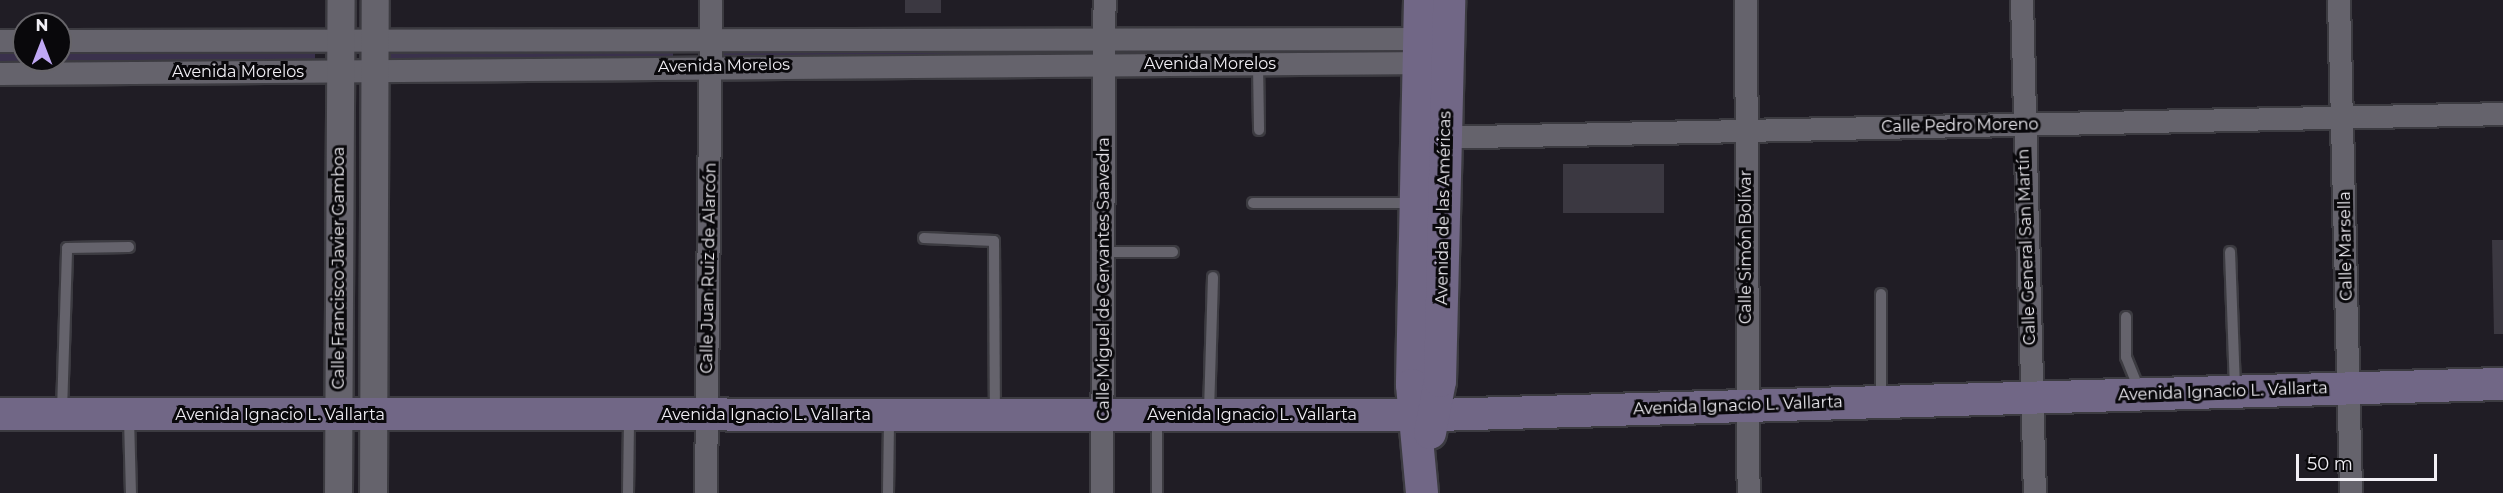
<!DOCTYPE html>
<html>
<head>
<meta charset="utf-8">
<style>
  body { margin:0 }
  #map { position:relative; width:2503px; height:493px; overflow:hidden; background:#201d25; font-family:Montserrat,sans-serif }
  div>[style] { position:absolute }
  .green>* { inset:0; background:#3a314c; transform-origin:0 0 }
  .building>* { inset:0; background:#3b3841; transform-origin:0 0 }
  .roads { filter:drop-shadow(2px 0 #3c3b41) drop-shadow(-2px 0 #3c3b41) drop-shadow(0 2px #3c3b41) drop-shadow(0 -2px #3c3b41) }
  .service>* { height:10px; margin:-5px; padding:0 5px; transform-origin:5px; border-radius:5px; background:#65636c }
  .minor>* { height:22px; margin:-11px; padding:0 11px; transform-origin:11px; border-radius:11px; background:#65636c }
  .tertiary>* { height:27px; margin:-13.5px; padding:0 13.5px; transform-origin:13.5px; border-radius:13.5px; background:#65636c }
  .secondary>* { height:32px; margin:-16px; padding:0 16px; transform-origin:16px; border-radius:16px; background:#716786 }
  span { translate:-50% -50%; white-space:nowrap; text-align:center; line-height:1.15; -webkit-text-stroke:6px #09080b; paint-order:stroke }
  .street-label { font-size:16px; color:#f1eff5 }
  .north { position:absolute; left:12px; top:12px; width:60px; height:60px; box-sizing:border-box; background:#09080b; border:2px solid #666469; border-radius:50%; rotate:0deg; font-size:16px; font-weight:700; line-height:24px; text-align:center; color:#f1eff5 }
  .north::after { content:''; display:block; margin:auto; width:21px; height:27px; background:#c0a8f4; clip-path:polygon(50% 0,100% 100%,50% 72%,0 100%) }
  .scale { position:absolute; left:2296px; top:454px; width:141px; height:27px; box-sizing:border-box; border:3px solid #f1eff5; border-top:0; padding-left:8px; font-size:18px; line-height:21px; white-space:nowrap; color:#f1eff5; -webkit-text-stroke:4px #09080b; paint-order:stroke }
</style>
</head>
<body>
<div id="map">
  <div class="green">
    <i style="left:1388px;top:47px;width:12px;height:260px;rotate:90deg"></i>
    <i style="left:1067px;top:48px;width:10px;height:347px;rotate:90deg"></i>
    <i style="clip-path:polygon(0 49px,24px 49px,24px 60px,60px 60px,60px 49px,315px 49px,315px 68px,0 68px)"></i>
    <i style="left:382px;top:50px;width:291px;height:14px"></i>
  </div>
  <div class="building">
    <i style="left:905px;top:0;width:36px;height:13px"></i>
    <i style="left:1664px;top:164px;width:49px;height:101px;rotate:90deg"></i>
    <i style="clip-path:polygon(2492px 240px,2503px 240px,2503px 334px,2494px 334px)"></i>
  </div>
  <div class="roads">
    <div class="service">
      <i style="left:1258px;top:64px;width:66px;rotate:89.1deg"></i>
      <i style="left:1253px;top:203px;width:160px"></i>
      <i style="left:924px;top:238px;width:70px;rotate:2.5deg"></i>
      <i style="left:994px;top:241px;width:172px;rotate:89.7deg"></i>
      <i style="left:1104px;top:252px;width:69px"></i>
      <i style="left:2230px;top:252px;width:136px;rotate:87.9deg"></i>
      <i style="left:1881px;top:294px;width:105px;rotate:90deg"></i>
      <i style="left:2126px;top:317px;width:40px;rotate:90deg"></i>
      <i style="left:2126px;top:357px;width:37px;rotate:68deg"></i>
      <i style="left:62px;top:411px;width:163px;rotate:-88.2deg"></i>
      <i style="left:67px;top:248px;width:62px;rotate:-0.9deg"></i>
      <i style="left:1209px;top:412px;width:135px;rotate:-88.3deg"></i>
      <i style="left:129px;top:418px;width:75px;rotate:88.5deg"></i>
      <i style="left:628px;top:493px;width:75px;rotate:-89.2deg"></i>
      <i style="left:888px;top:493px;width:75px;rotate:-89.2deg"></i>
      <i style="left:1157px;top:493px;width:75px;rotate:-90deg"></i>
    </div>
    <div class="minor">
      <i style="left:1746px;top:0;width:493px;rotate:89.7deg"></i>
      <i style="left:2022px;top:0;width:493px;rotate:88.5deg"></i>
      <i style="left:2339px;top:0;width:493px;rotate:88.6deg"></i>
      <i style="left:0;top:41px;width:24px"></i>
      <i style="left:60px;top:41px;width:1372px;rotate:-0.08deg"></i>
      <i style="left:0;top:74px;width:1432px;rotate:-0.44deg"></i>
      <i style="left:1431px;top:138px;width:1072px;rotate:-1.28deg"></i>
      <i style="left:706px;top:493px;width:493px;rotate:-89.4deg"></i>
      <i style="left:1102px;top:493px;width:493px;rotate:-89.7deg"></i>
    </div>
    <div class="tertiary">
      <i style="left:338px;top:493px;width:493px;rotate:-89.7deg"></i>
      <i style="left:373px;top:493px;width:493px;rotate:-89.8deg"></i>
    </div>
    <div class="secondary">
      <i style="left:1420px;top:0;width:385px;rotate:91.2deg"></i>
      <i style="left:1412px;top:385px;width:108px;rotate:84.7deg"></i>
      <i style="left:0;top:414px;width:1437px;rotate:0.04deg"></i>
      <i style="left:1437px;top:415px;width:1066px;rotate:-1.67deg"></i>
      <i style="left:1430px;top:433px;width:53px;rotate:-79.1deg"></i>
      <i style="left:1440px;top:381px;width:381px;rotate:-88.6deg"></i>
    </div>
  </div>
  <div class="street-label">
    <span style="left:1210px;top:64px">Avenida Morelos</span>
    <span style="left:724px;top:66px;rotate:-1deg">Avenida Morelos</span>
    <span style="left:238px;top:72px">Avenida Morelos</span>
    <span style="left:1960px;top:126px;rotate:-1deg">Calle Pedro Moreno</span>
    <span style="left:1444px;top:208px;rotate:-89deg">Avenida de las Américas</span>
    <span style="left:2346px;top:246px;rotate:-91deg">Calle Marsella</span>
    <span style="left:1746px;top:247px;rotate:-90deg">Calle Simón Bolívar</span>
    <span style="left:2027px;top:247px;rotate:-92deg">Calle General San Martín</span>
    <span style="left:339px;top:268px;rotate:-90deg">Calle Francisco Javier Gamboa</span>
    <span style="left:709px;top:268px;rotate:-89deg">Calle Juan Ruiz de Alarcón</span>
    <span style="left:1104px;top:279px;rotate:-90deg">Calle Miguel de Cervantes Saavedra</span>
    <span style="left:2223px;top:392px;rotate:-2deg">Avenida Ignacio L. Vallarta</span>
    <span style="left:1738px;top:406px;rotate:-2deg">Avenida Ignacio L. Vallarta</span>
    <span style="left:280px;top:415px">Avenida Ignacio L. Vallarta</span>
    <span style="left:766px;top:415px">Avenida Ignacio L. Vallarta</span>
    <span style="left:1252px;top:415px">Avenida Ignacio L. Vallarta</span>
  </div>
  <div class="north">N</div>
  <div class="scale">50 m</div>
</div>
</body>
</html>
